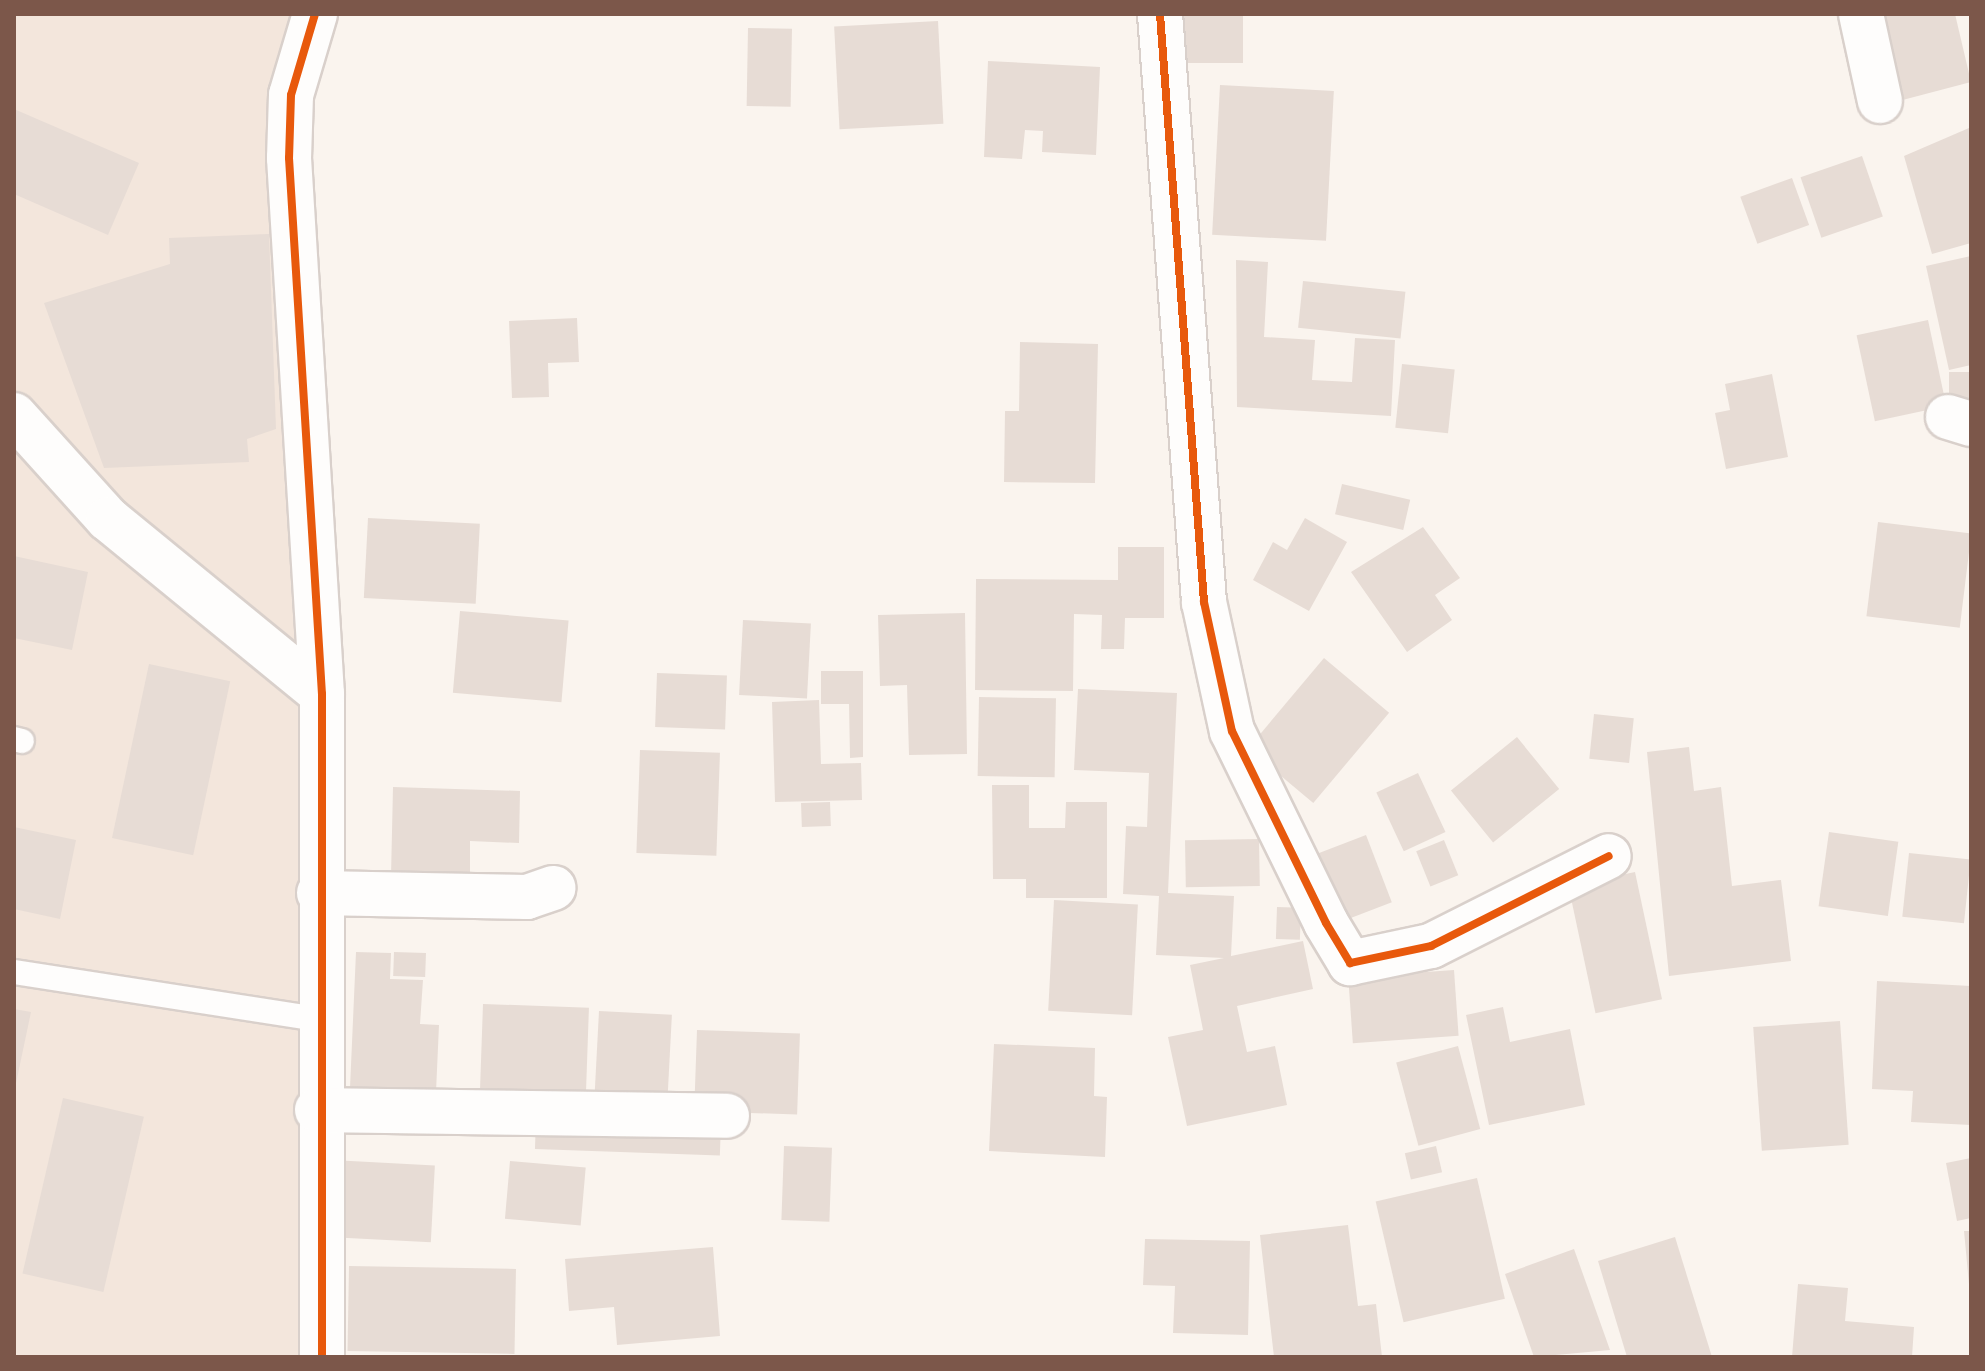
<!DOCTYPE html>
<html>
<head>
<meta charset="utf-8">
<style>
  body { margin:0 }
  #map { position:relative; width:1985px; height:1371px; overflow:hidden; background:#faf4ee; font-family:"DM Sans",sans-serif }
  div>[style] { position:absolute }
  .residential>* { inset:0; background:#f3e6dc }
  .building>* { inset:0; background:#e7dcd5; transform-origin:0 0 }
  .roads { filter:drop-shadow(2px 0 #d9d0cb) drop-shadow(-2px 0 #d9d0cb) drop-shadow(0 2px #d9d0cb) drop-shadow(0 -2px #d9d0cb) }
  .service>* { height:24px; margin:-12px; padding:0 12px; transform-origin:12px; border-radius:12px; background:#fefdfc }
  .minor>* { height:44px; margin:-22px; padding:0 22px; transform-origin:22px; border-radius:22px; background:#fefdfc }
  .cycleway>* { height:8px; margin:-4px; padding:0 4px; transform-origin:4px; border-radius:4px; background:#e8590c }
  span { translate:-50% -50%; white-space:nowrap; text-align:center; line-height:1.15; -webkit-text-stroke:6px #fff9f2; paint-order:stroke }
  .frame { position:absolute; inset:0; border:16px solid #7c574a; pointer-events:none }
</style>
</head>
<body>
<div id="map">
  <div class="residential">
    <i style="clip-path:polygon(14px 14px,322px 14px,309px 37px,322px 1357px,14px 1357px)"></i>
  </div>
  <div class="building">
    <i style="left:1175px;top:14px;width:68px;height:49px"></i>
    <i style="clip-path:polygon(1872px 14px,1955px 14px,1971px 82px,1895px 102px)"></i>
    <i style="left:938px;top:21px;width:103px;height:104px;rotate:87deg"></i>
    <i style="left:748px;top:28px;width:44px;height:78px;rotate:1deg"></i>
    <i style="clip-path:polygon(988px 61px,1100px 67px,1096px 155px,1042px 152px,1043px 131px,1025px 130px,1022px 159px,984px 157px)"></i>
    <i style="left:1220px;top:85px;width:114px;height:150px;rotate:3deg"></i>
    <i style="clip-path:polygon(14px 109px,139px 163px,108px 235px,14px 194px)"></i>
    <i style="clip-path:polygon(1969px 128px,1971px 243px,1932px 254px,1904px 156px)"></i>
    <i style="left:1862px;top:156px;width:64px;height:65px;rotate:71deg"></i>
    <i style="left:1792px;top:178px;width:50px;height:55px;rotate:70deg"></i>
    <i style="clip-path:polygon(269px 234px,276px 429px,247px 439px,249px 462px,104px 468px,44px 303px,170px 264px,169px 238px)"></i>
    <i style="clip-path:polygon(1971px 256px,1971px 365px,1949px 370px,1926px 266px)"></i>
    <i style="clip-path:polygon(1236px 260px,1268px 262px,1264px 337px,1315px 340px,1312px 380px,1352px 382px,1355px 338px,1395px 340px,1391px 416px,1237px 407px)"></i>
    <i style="left:1303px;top:281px;width:103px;height:47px;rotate:6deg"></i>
    <i style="clip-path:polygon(577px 318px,579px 362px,548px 363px,549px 397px,512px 398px,509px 321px)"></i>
    <i style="left:1928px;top:320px;width:88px;height:73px;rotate:78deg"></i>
    <i style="clip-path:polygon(1020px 342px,1098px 344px,1095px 483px,1004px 482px,1005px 411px,1019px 411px)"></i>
    <i style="left:1402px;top:364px;width:53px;height:64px;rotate:6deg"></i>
    <i style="left:1949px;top:372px;width:22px;height:35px"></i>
    <i style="clip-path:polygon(1772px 374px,1788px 457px,1726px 469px,1715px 413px,1730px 410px,1725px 384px)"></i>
    <i style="left:1342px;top:484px;width:70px;height:31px;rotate:13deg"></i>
    <i style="left:368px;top:518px;width:112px;height:80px;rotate:3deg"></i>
    <i style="clip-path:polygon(1305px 518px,1347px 542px,1309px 611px,1253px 580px,1273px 542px,1287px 550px)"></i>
    <i style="left:1878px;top:522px;width:94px;height:95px;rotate:7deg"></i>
    <i style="clip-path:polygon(1423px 527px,1460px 578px,1435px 595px,1452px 620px,1407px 652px,1351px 572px)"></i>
    <i style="clip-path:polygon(1118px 547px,1164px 547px,1164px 618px,1125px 618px,1124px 649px,1101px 649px,1102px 615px,1074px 614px,1073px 691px,975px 690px,976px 579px,1118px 580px)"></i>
    <i style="clip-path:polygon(14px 556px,88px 572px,72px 650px,14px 638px)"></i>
    <i style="left:460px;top:611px;width:109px;height:82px;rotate:5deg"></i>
    <i style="clip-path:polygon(965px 613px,967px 754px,909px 755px,907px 685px,880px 686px,878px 615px)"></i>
    <i style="left:743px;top:620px;width:68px;height:75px;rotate:3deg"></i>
    <i style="left:1324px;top:658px;width:85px;height:118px;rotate:40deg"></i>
    <i style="left:149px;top:664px;width:83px;height:178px;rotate:12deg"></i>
    <i style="clip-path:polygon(821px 671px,863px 671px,863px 757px,850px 758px,849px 704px,821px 704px)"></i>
    <i style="left:657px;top:673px;width:70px;height:54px;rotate:2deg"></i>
    <i style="clip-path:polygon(1078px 689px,1177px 693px,1168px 893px,1234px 896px,1231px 956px,1303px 941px,1313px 989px,1237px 1006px,1247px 1052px,1275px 1046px,1287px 1105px,1187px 1126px,1168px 1037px,1203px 1030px,1190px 965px,1224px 958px,1156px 955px,1159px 896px,1123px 894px,1126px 826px,1147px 827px,1149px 773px,1074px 770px)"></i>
    <i style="left:979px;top:697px;width:77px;height:79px;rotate:1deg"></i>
    <i style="clip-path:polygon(819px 700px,821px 764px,861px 763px,862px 800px,775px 802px,772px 702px)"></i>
    <i style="left:1594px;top:714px;width:40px;height:45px;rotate:6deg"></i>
    <i style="left:1517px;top:737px;width:67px;height:85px;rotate:51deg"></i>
    <i style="clip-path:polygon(1689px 747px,1694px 791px,1721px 787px,1732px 886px,1781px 880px,1791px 961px,1669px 976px,1647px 752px)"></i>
    <i style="left:640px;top:750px;width:80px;height:103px;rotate:2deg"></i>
    <i style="left:1418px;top:773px;width:65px;height:46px;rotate:65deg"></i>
    <i style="clip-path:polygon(992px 785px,1029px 785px,1029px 828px,1065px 828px,1066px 802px,1107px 802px,1107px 898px,1026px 898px,1026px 879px,993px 879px)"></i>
    <i style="clip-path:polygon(393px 787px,520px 791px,519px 843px,470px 841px,470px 878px,391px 876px)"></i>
    <i style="left:830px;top:802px;width:24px;height:29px;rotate:88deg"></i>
    <i style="clip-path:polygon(14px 827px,76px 840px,60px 919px,14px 909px)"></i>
    <i style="left:1829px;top:832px;width:70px;height:75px;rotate:8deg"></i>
    <i style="left:1366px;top:835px;width:72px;height:53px;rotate:69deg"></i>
    <i style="left:1259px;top:839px;width:47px;height:74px;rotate:89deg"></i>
    <i style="left:1444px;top:840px;width:38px;height:30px;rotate:68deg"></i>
    <i style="left:1909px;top:853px;width:62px;height:64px;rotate:6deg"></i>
    <i style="left:1635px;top:872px;width:130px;height:68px;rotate:78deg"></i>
    <i style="left:1054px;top:900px;width:84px;height:111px;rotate:3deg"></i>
    <i style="left:1277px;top:907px;width:24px;height:32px;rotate:2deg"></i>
    <i style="clip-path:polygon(356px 952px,391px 953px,390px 979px,423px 980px,420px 1024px,439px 1025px,436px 1092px,350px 1088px)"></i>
    <i style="left:394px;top:952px;width:32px;height:24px;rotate:2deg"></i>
    <i style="left:1454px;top:970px;width:66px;height:106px;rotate:86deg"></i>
    <i style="clip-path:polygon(1877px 981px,1971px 986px,1971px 1125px,1911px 1122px,1913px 1091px,1872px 1089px)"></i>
    <i style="left:483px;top:1004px;width:106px;height:98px;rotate:2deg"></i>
    <i style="clip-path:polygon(1503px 1007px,1510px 1042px,1570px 1029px,1585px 1105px,1489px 1125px,1466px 1015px)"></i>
    <i style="clip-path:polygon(14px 1009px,31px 1012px,15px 1088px,14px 1088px)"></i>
    <i style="left:599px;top:1011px;width:73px;height:92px;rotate:3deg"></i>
    <i style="left:1840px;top:1021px;width:124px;height:87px;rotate:86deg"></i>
    <i style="left:697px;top:1030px;width:103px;height:81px;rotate:2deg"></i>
    <i style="clip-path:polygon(994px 1044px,1095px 1048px,1094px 1096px,1107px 1097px,1105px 1157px,989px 1151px)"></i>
    <i style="left:1458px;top:1046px;width:86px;height:64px;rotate:75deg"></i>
    <i style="left:63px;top:1098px;width:83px;height:180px;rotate:13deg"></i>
    <i style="left:536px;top:1119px;width:185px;height:30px;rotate:2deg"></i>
    <i style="left:784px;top:1146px;width:48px;height:74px;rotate:2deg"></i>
    <i style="left:1436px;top:1146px;width:27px;height:32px;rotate:77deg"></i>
    <i style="clip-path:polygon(1971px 1158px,1971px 1218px,1957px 1221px,1946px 1163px)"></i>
    <i style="left:332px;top:1160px;width:103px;height:77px;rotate:3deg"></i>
    <i style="left:510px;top:1161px;width:76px;height:58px;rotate:5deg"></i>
    <i style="left:1477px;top:1178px;width:124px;height:104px;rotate:77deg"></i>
    <i style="clip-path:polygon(1348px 1225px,1358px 1306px,1376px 1304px,1382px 1357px,1274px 1357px,1260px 1235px)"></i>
    <i style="clip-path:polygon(1964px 1231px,1971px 1231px,1971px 1284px,1969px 1284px)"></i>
    <i style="clip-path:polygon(1675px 1237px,1712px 1357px,1627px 1357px,1598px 1261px)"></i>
    <i style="clip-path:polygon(1145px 1239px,1250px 1241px,1248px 1335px,1173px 1333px,1175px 1286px,1143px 1285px)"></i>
    <i style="clip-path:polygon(713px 1247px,720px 1336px,617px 1345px,614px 1307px,569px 1311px,565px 1259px)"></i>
    <i style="clip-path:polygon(1574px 1249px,1610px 1350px,1534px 1357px,1505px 1274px)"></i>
    <i style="left:349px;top:1266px;width:167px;height:85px;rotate:1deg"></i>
    <i style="clip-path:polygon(1798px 1284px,1848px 1288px,1845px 1321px,1914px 1327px,1912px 1357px,1792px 1357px)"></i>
  </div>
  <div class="roads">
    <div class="service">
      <i style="left:14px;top:739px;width:8px;rotate:14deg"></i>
      <i style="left:14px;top:972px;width:307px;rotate:8.8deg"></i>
    </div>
    <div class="minor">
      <i style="left:315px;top:14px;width:84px;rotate:106.5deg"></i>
      <i style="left:291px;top:95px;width:63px;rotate:91.8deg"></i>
      <i style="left:289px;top:158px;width:537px;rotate:86.48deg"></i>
      <i style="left:322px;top:694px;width:663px;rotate:90deg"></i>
      <i style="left:1160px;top:14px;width:590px;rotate:85.72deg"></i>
      <i style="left:1204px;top:602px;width:132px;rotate:77.8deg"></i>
      <i style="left:1232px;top:731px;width:214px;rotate:63.9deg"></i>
      <i style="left:1326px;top:923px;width:47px;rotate:59deg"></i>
      <i style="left:1350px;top:963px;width:83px;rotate:-11.9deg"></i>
      <i style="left:1431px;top:946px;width:199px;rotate:-26.8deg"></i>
      <i style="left:1861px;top:14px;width:89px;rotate:77.7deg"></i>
      <i style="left:14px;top:415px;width:140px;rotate:47.9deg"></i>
      <i style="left:108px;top:519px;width:276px;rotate:39.3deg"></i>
      <i style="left:1948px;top:417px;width:24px;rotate:17deg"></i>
      <i style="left:319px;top:893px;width:208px;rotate:1.1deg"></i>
      <i style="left:527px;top:897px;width:28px;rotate:-19deg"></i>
      <i style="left:317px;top:1110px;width:410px;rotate:0.8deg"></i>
    </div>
  </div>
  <div class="cycleway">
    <i style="left:315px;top:14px;width:84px;rotate:106.5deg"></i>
    <i style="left:291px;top:95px;width:63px;rotate:91.8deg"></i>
    <i style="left:289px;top:158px;width:537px;rotate:86.48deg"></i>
    <i style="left:322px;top:694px;width:663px;rotate:90deg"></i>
    <i style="left:1160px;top:14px;width:590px;rotate:85.72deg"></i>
    <i style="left:1204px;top:602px;width:132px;rotate:77.8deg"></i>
    <i style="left:1232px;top:731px;width:214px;rotate:63.9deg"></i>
    <i style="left:1326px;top:923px;width:47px;rotate:59deg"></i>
    <i style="left:1350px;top:963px;width:83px;rotate:-11.9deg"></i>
    <i style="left:1431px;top:946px;width:199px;rotate:-26.8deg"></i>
  </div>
  <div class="frame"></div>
</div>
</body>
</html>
